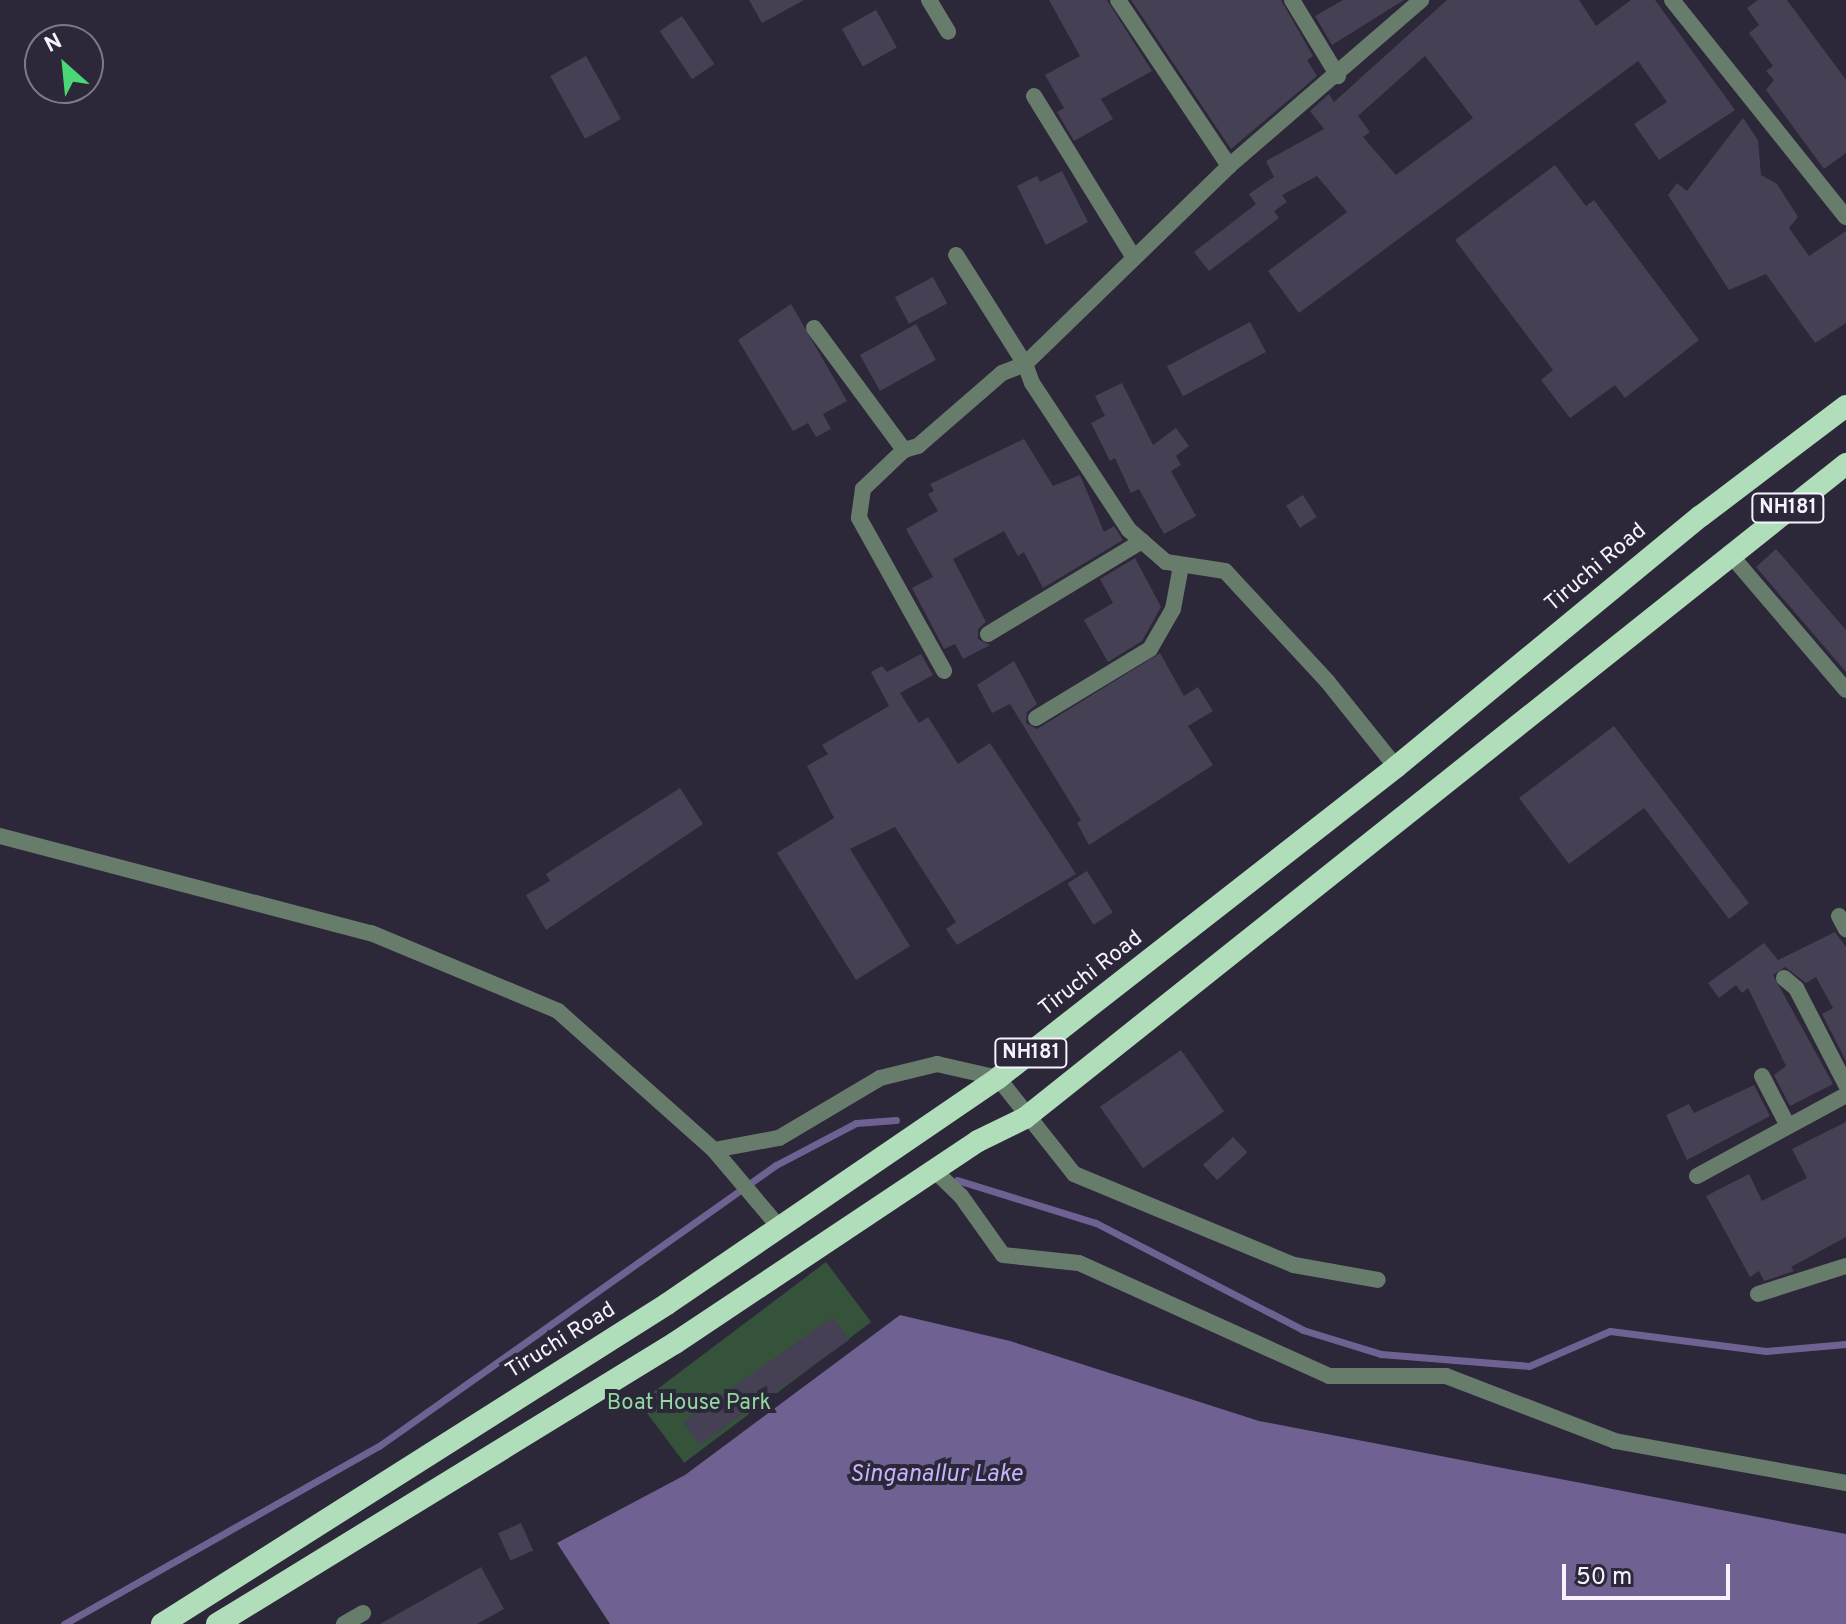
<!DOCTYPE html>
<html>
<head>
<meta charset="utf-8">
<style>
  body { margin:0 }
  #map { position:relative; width:1846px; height:1624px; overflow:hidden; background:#2c2739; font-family:Overpass,sans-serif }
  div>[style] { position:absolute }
  .green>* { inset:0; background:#35523b; transform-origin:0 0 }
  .water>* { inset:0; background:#6f6292 }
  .stream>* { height:7px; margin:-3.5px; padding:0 3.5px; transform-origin:3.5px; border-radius:3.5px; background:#6f6292 }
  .building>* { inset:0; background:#454053; transform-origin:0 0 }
  .minor>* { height:16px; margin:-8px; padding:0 8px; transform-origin:8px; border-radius:8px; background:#687c6c }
  .tertiary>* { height:16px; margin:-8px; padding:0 8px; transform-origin:8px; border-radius:8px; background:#687c6c }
  .trunk>* { height:22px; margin:-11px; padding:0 11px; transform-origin:11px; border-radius:11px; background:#b1deba }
  span { translate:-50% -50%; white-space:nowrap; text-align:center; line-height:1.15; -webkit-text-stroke:8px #2c2739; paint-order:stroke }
  .shield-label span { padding:2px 6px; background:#2c2739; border:2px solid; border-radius:6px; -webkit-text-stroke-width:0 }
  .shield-label { font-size:20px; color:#f6f3ff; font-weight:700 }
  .street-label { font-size:22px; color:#f6f3ff }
  .park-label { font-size:22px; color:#92d8a1 }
  .water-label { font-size:24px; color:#c5b3fc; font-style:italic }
  .north { position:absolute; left:24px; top:24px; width:80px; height:80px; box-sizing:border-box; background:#2c2739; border:2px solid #7d7988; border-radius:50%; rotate:333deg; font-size:22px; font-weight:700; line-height:32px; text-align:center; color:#f6f3ff }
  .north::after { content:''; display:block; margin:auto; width:28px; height:36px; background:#4bd677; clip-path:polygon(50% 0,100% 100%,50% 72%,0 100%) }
  .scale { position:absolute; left:1562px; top:1564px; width:168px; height:36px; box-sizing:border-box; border:4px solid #f6f3ff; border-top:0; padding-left:10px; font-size:24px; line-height:28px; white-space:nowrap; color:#f6f3ff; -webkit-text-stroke:6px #2c2739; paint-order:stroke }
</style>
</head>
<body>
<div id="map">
  <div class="green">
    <i style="left:826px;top:1262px;width:75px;height:234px;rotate:53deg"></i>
  </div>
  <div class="water">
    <i style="clip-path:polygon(900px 1315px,1010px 1341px,1259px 1421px,1846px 1534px,1846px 1624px,610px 1624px,557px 1543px,685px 1475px)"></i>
  </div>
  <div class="stream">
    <i style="left:957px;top:1180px;width:145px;rotate:17.2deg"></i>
    <i style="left:1096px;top:1223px;width:233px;rotate:27.3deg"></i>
    <i style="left:1303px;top:1330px;width:82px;rotate:17.1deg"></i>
    <i style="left:1381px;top:1354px;width:148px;rotate:4.6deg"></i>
    <i style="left:1529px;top:1366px;width:88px;rotate:-23.4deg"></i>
    <i style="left:1610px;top:1331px;width:157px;rotate:7.3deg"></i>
    <i style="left:1766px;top:1351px;width:80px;rotate:-5deg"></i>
    <i style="left:64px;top:1624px;width:362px;rotate:-29.5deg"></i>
    <i style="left:379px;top:1446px;width:486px;rotate:-35.3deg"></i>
    <i style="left:776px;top:1165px;width:90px;rotate:-27.7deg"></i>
    <i style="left:856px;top:1123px;width:40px;rotate:-4.3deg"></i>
  </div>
  <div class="building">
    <i style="clip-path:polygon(749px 0,804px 0,762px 23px)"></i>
    <i style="clip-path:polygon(1049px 0,1107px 0,1152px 71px,1101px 99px,1113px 119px,1074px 141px,1057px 112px,1064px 108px,1045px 75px,1080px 56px)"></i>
    <i style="clip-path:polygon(1131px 0,1281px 0,1313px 56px,1307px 60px,1317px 76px,1231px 149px)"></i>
    <i style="clip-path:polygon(1343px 0,1404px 0,1332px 45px,1315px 16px)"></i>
    <i style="clip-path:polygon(evenodd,1447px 0,1579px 0,1596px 26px,1631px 0,1655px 0,1735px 110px,1659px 160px,1634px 124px,1667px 102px,1638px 61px,1299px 313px,1268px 271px,1347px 212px,1317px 176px,1282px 195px,1287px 202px,1274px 211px,1279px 218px,1209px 271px,1194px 252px,1256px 204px,1249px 194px,1274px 177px,1266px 161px,1324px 129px,1310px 111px,1329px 94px,1334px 102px,1447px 0,1425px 56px,1473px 118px,1396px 175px,1363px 137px,1370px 132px,1358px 116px,1425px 56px)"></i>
    <i style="clip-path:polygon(1758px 0,1787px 0,1846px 80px,1846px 153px,1824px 169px,1766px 90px,1774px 80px,1766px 71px,1773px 66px,1749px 33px,1759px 25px,1747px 8px)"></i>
    <i style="left:876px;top:10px;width:43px;height:39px;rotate:61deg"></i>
    <i style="left:682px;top:16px;width:58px;height:27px;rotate:56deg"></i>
    <i style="left:586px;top:56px;width:72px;height:41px;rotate:61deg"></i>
    <i style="clip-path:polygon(1743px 118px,1758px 140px,1761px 175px,1777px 184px,1798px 217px,1789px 228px,1809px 256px,1846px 231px,1846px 323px,1815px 343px,1766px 274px,1729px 290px,1668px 195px,1677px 183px,1687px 191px)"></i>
    <i style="clip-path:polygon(1555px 165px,1586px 206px,1594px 200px,1699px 340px,1625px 398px,1615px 385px,1570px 418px,1541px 380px,1553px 370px,1455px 240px)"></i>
    <i style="clip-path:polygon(1062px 171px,1088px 222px,1046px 245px,1017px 186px,1037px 176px,1040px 182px)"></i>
    <i style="left:933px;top:277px;width:30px;height:43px;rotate:62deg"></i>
    <i style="clip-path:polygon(791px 304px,847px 401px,823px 414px,831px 429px,816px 437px,808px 423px,793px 431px,738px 340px)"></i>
    <i style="left:1250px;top:322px;width:34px;height:94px;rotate:62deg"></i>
    <i style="left:916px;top:324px;width:41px;height:64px;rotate:61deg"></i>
    <i style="clip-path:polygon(1122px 383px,1153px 445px,1176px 428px,1189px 446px,1176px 456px,1181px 465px,1171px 471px,1196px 516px,1164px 534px,1139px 489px,1131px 493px,1115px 458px,1110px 461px,1091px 423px,1105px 416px,1095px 396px)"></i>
    <i style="clip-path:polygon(1024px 439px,1053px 486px,1080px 475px,1104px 532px,1114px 526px,1123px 540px,1043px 588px,1024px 552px,1018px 556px,1004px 531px,953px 559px,986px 622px,978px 629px,978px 639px,990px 645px,963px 659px,955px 644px,944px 649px,912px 588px,933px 577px,906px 529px,938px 511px,928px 494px,934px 491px,930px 484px)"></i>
    <i style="left:1303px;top:495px;width:26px;height:20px;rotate:58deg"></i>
    <i style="clip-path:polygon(1776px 549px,1846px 630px,1846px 672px,1756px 567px)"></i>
    <i style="clip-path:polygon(1135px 558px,1161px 607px,1142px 641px,1108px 662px,1084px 620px,1113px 603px,1100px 579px)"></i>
    <i style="clip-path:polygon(1160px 653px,1184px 696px,1198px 687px,1213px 711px,1188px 726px,1213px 765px,1089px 845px,1077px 823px,1081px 820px,1010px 704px,992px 713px,977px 685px,1014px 661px,1037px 704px,1027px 712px,1026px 723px,1037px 729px)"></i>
    <i style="clip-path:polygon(921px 654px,933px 675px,900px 693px,919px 723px,928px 717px,958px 764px,990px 743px,1076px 874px,957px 945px,946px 929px,956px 922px,895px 827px,850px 849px,910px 946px,856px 980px,777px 853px,834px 818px,807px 766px,828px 754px,822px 745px,889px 706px,871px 672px,882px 666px,887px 672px)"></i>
    <i style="clip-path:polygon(1614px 726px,1749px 903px,1729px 919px,1644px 808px,1569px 864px,1519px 798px)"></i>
    <i style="clip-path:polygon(680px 788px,703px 824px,546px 930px,526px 895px,550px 881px,546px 874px)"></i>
    <i style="left:1087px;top:871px;width:49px;height:23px;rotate:58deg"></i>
    <i style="clip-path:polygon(1835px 932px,1846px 947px,1846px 1061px,1822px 1014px,1833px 1008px,1816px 977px,1806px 983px,1785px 967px,1773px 975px,1833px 1084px,1790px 1106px,1774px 1075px,1786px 1066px,1748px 988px,1742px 993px,1736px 985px,1719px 998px,1708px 983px,1764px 943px,1778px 960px)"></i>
    <i style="left:1181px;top:1050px;width:75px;height:99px;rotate:55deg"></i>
    <i style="clip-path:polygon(1754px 1085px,1770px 1116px,1687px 1160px,1666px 1115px,1689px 1104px,1694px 1113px)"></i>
    <i style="clip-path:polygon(1846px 1122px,1846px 1237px,1791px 1267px,1794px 1271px,1764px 1281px,1759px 1271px,1750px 1277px,1706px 1196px,1749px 1174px,1762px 1201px,1807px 1178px,1792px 1149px)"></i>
    <i style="left:1233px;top:1137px;width:21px;height:41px;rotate:47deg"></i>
    <i style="left:833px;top:1317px;width:28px;height:183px;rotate:55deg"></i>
    <i style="left:521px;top:1523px;width:30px;height:25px;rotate:66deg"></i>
    <i style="clip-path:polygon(481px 1567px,504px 1609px,477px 1624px,380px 1624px)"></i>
  </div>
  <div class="minor">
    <i style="left:929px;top:0;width:37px;rotate:59deg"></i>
    <i style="left:1118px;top:0;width:200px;rotate:56.2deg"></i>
    <i style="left:1292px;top:0;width:89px;rotate:58.8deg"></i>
    <i style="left:1672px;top:0;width:278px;rotate:51.3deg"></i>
    <i style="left:1034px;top:96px;width:188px;rotate:58.3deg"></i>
    <i style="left:814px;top:328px;width:152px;rotate:53.6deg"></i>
    <i style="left:904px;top:450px;width:15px;rotate:-16deg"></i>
    <i style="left:918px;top:446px;width:111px;rotate:-41deg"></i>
    <i style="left:1002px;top:373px;width:25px;rotate:-21deg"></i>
    <i style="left:1025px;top:364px;width:129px;rotate:-122.3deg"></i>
    <i style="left:904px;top:450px;width:57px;rotate:136.4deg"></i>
    <i style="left:863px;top:489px;width:29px;rotate:98deg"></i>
    <i style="left:859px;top:518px;width:175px;rotate:60.9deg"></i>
    <i style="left:1729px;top:553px;width:180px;rotate:49.5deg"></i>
    <i style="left:988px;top:634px;width:180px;rotate:-31.1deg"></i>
    <i style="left:1036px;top:718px;width:133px;rotate:-31.2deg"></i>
    <i style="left:1150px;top:649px;width:46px;rotate:-60.1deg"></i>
    <i style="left:1173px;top:609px;width:44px;rotate:-79.5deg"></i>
    <i style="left:1396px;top:767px;width:110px;rotate:-128.7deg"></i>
    <i style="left:1327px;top:681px;width:150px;rotate:-132.8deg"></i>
    <i style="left:1225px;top:571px;width:60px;rotate:-171.3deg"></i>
    <i style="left:1166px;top:562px;width:49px;rotate:-139.1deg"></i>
    <i style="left:1129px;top:530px;width:176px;rotate:-123.4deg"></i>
    <i style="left:1032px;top:383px;width:20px;rotate:-110deg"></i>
    <i style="left:1025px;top:364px;width:284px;rotate:-44.1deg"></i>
    <i style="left:1229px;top:166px;width:254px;rotate:-40.8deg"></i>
    <i style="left:1839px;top:916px;width:15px;rotate:62deg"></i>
    <i style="left:1784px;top:978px;width:16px;rotate:40deg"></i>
    <i style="left:1796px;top:988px;width:109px;rotate:62.7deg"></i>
    <i style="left:1762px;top:1076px;width:56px;rotate:62.5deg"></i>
    <i style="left:714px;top:1150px;width:102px;rotate:49.8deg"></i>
    <i style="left:934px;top:1170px;width:37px;rotate:44deg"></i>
    <i style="left:961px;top:1196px;width:72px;rotate:54.6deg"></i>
    <i style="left:1003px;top:1255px;width:76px;rotate:6deg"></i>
    <i style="left:1079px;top:1263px;width:274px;rotate:24.3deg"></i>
    <i style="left:1329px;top:1376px;width:117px"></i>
    <i style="left:1446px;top:1376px;width:181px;rotate:21deg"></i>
    <i style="left:1615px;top:1441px;width:235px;rotate:10.3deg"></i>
    <i style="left:1697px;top:1176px;width:170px;rotate:-28.5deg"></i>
    <i style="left:1758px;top:1294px;width:92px;rotate:-17.7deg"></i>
    <i style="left:344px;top:1624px;width:22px;rotate:-30deg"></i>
  </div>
  <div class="tertiary">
    <i style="left:0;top:836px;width:383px;rotate:14.7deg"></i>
    <i style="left:371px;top:933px;width:203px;rotate:22.6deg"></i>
    <i style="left:558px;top:1011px;width:209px;rotate:41.7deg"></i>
    <i style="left:714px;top:1150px;width:66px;rotate:-10.5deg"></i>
    <i style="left:779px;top:1138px;width:117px;rotate:-30.7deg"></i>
    <i style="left:880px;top:1078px;width:59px;rotate:-13.8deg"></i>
    <i style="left:937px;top:1064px;width:63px;rotate:12.9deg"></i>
    <i style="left:998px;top:1078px;width:122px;rotate:51.6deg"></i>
    <i style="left:1074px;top:1174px;width:238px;rotate:22.5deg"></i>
    <i style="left:1294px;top:1265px;width:85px;rotate:10.1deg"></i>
  </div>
  <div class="trunk">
    <i style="left:162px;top:1624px;width:598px;rotate:-32.36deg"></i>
    <i style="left:667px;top:1304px;width:401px;rotate:-34.3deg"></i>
    <i style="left:998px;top:1078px;width:505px;rotate:-38deg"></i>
    <i style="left:1396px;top:767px;width:395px;rotate:-39.5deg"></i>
    <i style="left:1701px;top:516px;width:182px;rotate:-37.2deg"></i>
    <i style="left:217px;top:1624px;width:537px;rotate:-31.53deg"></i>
    <i style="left:675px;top:1343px;width:364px;rotate:-33.7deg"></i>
    <i style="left:978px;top:1141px;width:52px;rotate:-26.1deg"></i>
    <i style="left:1025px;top:1118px;width:1050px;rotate:-38.54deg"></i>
  </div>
  <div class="shield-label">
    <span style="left:1788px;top:508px">NH181</span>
    <span style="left:1031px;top:1053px">NH181</span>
  </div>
  <div class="street-label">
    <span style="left:1596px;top:568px;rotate:-40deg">Tiruchi Road</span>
    <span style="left:1091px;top:974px;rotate:-38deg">Tiruchi Road</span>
    <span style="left:561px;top:1341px;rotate:-32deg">Tiruchi Road</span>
  </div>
  <div class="park-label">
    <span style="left:689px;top:1404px">Boat House Park</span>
  </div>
  <div class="water-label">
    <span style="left:936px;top:1476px">Singanallur Lake</span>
  </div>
  <div class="north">N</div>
  <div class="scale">50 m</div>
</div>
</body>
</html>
